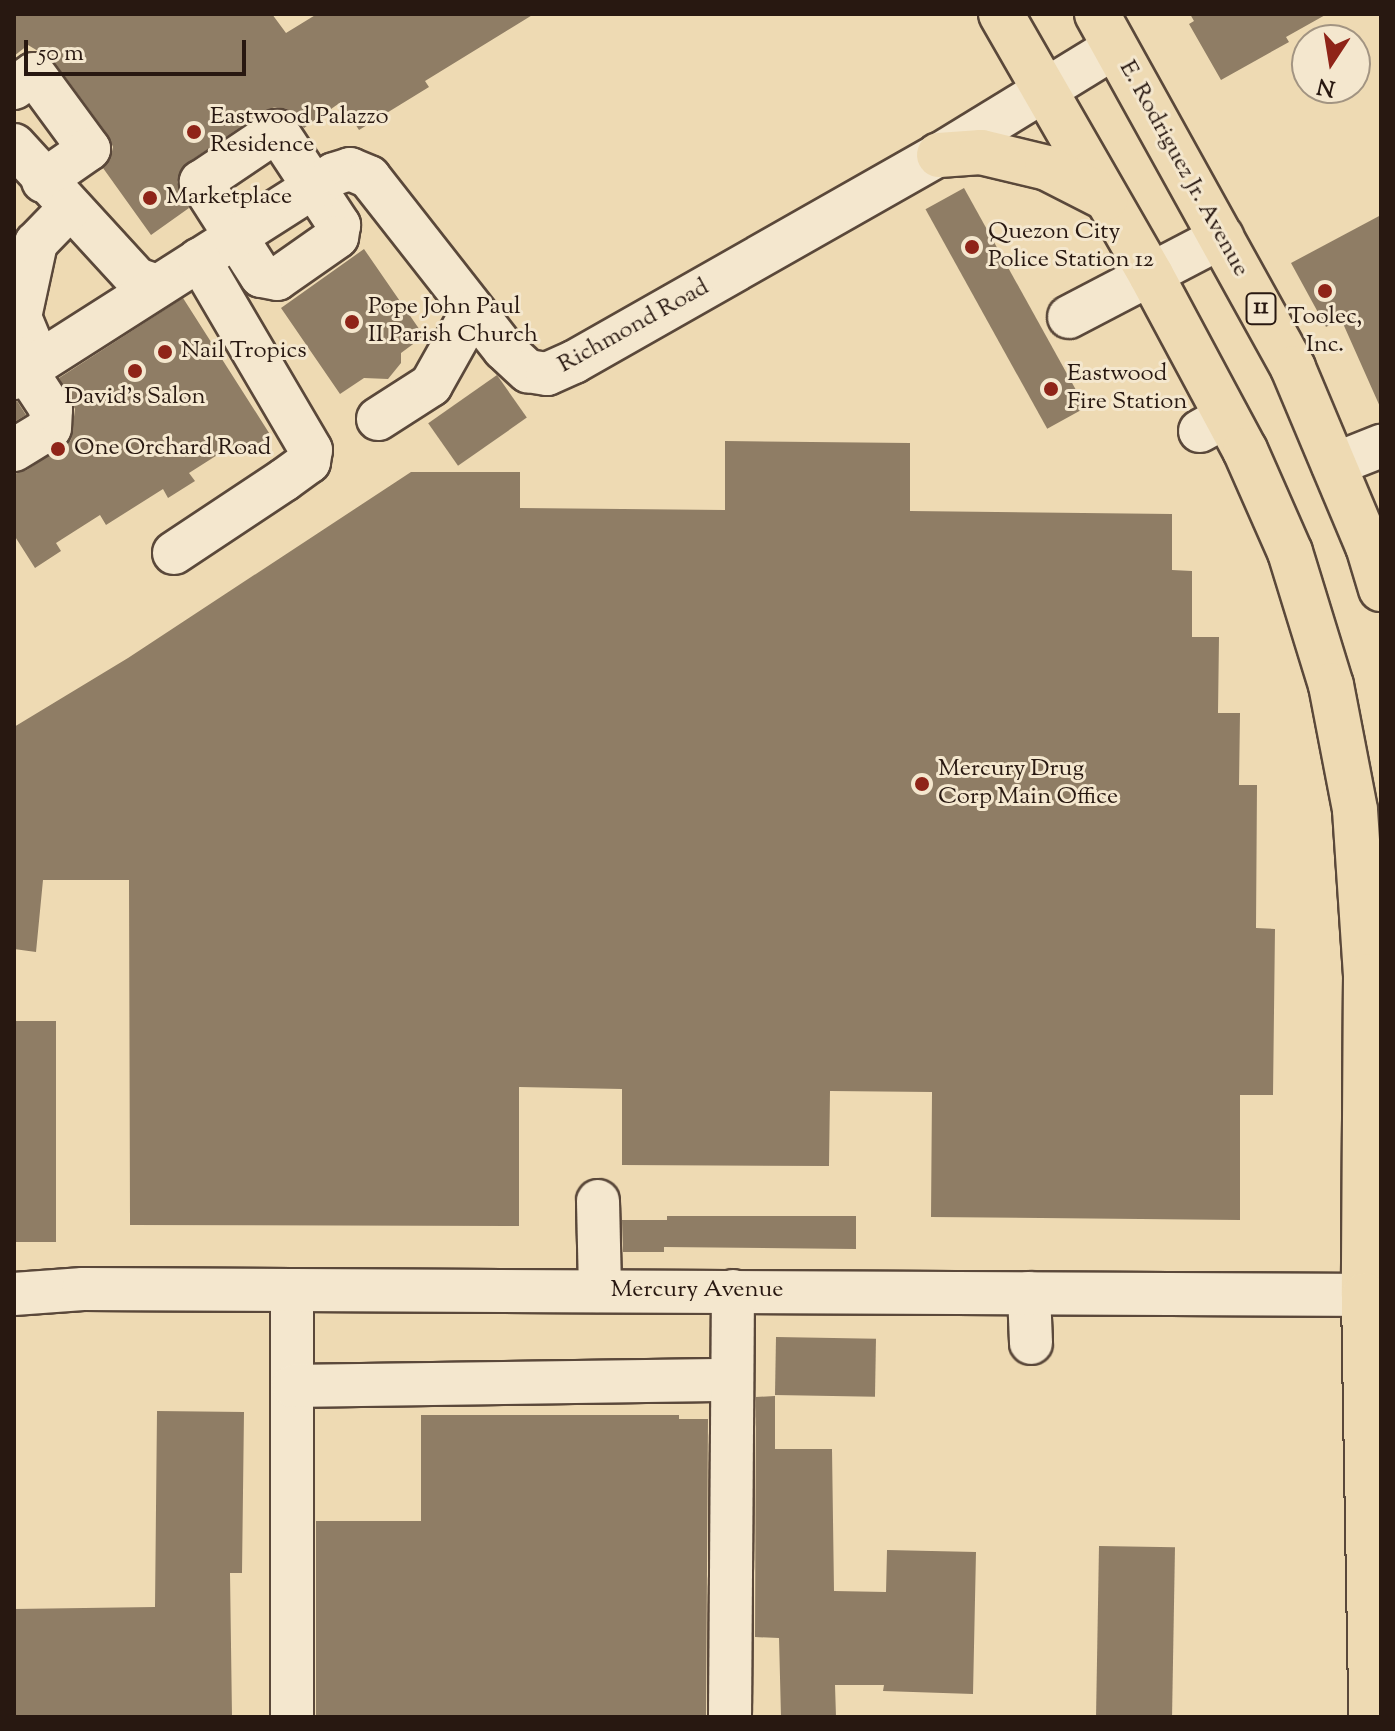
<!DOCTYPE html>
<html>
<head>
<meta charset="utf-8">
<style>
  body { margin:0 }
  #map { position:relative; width:1395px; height:1731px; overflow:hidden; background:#eedab3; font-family:"Sorts Mill Goudy",serif }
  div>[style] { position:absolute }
  .building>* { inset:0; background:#8f7d65; transform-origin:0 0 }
  .roads { filter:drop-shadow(2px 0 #5a483a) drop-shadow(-2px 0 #5a483a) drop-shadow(0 2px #5a483a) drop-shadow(0 -2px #5a483a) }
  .minor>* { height:42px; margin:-21px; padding:0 21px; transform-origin:21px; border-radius:21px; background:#f4e7ce }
  .major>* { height:44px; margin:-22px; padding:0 22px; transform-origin:22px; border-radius:22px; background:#eedab3 }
  .dots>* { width:22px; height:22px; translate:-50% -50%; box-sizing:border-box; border:4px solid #f4e7ce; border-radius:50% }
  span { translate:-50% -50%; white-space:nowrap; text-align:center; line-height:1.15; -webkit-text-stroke:6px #f4e7ce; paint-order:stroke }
  .shield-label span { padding:2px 6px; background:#f4e7ce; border:2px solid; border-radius:6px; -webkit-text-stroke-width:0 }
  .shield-label { font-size:22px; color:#281811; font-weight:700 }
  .poi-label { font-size:24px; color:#281811 }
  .left { translate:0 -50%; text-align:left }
  .street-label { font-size:24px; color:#281811 }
  .frame { position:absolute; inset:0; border:16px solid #281811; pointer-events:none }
  .north { position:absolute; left:1291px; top:24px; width:80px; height:80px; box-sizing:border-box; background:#f4e7ce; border:2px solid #a29482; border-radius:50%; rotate:192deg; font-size:22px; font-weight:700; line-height:32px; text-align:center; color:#281811 }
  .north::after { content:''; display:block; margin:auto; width:28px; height:36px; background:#8f2418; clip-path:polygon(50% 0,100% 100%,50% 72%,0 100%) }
  .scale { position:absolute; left:24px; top:40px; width:222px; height:36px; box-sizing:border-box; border:4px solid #281811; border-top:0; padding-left:10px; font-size:24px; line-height:28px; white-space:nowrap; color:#281811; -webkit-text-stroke:6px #f4e7ce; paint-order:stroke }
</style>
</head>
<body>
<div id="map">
  <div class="building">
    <i style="clip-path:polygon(14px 14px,272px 14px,286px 33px,317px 14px,534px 14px,425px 81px,429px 87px,359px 130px,341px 102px,304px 128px,287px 109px,275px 107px,264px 111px,187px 163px,177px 182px,189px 208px,151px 235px,103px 168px,110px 160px,113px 147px,108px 135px,53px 60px,28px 45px,14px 56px)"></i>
    <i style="clip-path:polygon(1190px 14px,1327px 14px,1286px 37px,1289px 42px,1221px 80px,1189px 24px,1194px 21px)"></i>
    <i style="left:964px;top:188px;width:251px;height:44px;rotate:61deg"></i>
    <i style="clip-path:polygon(1381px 215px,1381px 409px,1341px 319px,1326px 327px,1291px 263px)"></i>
    <i style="clip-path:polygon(364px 249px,424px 336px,401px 353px,401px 363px,388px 379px,364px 378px,340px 394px,281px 308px)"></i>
    <i style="clip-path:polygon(183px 298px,271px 436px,240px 455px,233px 445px,189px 473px,195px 481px,168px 498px,163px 489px,106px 525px,100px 515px,56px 543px,61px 551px,35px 568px,14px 535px,14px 474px,27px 470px,71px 440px,75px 409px,59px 378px)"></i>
    <i style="left:497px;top:375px;width:52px;height:84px;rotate:55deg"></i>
    <i style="clip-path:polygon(17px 401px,26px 415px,14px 422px,14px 402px)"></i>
    <i style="clip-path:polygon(725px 441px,910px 443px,910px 511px,1172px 514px,1172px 570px,1192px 571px,1192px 637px,1219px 637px,1218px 713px,1240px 713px,1239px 785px,1257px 785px,1256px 928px,1275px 929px,1273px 1095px,1240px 1095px,1240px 1220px,931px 1217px,932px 1092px,830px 1091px,829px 1166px,622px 1165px,622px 1089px,519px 1087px,519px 1226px,130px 1225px,129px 880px,43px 880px,36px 952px,14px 949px,14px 727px,128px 658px,411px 472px,520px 472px,520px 508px,725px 510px)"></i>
    <i style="left:14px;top:1021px;width:42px;height:221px"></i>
    <i style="clip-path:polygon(667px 1216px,856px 1216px,856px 1249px,664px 1247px,664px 1252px,623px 1252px,622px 1220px,667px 1220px)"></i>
    <i style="left:776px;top:1337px;width:100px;height:58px;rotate:1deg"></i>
    <i style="clip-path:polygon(775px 1396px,775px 1449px,832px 1449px,834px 1591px,886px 1592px,887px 1550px,976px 1552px,973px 1694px,883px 1691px,884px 1685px,835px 1685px,836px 1717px,781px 1717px,779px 1638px,755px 1637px,756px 1397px)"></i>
    <i style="clip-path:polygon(157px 1411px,244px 1412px,242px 1573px,230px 1573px,232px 1717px,14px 1717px,14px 1609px,155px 1607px)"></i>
    <i style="clip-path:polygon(421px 1415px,679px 1415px,679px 1419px,708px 1419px,706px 1717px,316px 1717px,316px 1521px,421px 1521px)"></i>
    <i style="left:1099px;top:1546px;width:76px;height:171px;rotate:1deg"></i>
  </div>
  <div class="roads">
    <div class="minor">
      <i style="left:14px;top:88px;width:24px;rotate:-35deg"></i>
      <i style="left:34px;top:74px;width:93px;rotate:53.7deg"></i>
      <i style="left:89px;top:149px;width:56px;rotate:145.2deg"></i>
      <i style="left:277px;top:131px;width:113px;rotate:56.6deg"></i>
      <i style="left:339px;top:225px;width:12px;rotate:99deg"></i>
      <i style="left:337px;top:237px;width:73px;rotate:145deg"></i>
      <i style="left:277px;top:279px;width:16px;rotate:-169deg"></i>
      <i style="left:261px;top:276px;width:112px;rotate:-122.6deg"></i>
      <i style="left:201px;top:182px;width:92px;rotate:-33.9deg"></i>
      <i style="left:14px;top:145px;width:182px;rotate:47.5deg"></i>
      <i style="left:137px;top:279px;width:21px;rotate:19deg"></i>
      <i style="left:1069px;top:317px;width:173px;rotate:-27.6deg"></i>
      <i style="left:39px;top:363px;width:50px;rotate:-112.4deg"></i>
      <i style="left:20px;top:317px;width:76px;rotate:-77.8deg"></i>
      <i style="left:36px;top:243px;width:47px;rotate:-45.9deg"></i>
      <i style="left:14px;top:378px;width:379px;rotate:-32.5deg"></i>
      <i style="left:334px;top:174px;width:17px;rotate:-17deg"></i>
      <i style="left:350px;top:169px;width:21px;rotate:23deg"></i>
      <i style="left:369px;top:177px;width:219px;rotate:51.9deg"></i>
      <i style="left:504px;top:349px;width:33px;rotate:43deg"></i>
      <i style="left:528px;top:371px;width:19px;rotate:9deg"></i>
      <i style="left:547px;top:374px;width:30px;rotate:-24deg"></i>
      <i style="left:574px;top:362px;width:420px;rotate:-29.6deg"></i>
      <i style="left:939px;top:155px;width:206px;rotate:-31.5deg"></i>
      <i style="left:378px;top:419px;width:63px;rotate:-32.7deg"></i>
      <i style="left:431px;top:385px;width:84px;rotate:-60.7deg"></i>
      <i style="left:1200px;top:431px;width:31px;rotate:-29deg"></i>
      <i style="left:14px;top:450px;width:42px;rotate:-31.4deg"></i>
      <i style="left:50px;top:428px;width:19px;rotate:-87deg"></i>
      <i style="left:51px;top:409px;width:45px;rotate:-123.3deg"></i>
      <i style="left:1333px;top:465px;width:52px;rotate:-21.6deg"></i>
      <i style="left:174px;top:553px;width:132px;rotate:-33.6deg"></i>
      <i style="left:284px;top:480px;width:31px;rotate:-36deg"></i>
      <i style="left:309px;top:462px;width:12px;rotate:-81deg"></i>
      <i style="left:311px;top:450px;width:221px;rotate:-120.4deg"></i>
      <i style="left:598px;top:1201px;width:90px;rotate:88.7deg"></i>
      <i style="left:292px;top:1290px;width:427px;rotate:90deg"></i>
      <i style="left:1029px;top:1293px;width:50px;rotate:87.7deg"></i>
      <i style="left:14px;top:1294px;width:69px;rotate:-4.1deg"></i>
      <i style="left:83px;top:1289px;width:1298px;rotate:0.26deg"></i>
      <i style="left:293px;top:1386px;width:439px;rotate:-0.8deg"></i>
      <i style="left:730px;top:1717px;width:426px;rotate:-89.6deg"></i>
    </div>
    <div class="major">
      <i style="left:1001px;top:14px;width:301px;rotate:60.1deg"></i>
      <i style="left:1151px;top:275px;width:199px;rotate:61.8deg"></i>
      <i style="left:1245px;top:450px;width:111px;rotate:66.2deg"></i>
      <i style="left:1290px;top:552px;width:139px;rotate:72.9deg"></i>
      <i style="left:1331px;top:685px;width:127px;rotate:79.1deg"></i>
      <i style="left:1355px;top:810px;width:166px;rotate:86.2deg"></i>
      <i style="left:1366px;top:976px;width:319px;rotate:90.4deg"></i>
      <i style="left:1364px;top:1295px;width:422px;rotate:89deg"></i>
      <i style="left:1097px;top:14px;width:405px;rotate:61deg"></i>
      <i style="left:1293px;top:368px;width:193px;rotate:67.2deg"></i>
      <i style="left:1368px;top:546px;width:45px;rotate:73.2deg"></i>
      <i style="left:939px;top:155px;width:42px;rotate:-4.1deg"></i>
      <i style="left:981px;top:152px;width:68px;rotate:13.6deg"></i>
      <i style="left:1047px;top:168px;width:66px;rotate:27deg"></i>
    </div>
  </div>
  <div class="dots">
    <i style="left:194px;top:132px;background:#8f2418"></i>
    <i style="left:150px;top:198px;background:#8f2418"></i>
    <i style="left:972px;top:247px;background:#8f2418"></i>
    <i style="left:1325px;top:291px;background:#8f2418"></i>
    <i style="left:352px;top:322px;background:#8f2418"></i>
    <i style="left:165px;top:352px;background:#8f2418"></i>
    <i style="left:135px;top:371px;background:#8f2418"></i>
    <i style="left:1051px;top:389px;background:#8f2418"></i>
    <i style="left:58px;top:449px;background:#8f2418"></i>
    <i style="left:922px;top:784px;background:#8f2418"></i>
  </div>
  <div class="shield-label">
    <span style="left:1261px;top:309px">11</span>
  </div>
  <div class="poi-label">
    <span class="left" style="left:210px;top:132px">Eastwood Palazzo<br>Residence</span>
    <span class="left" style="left:166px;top:198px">Marketplace</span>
    <span class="left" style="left:988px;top:247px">Quezon City<br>Police Station 12</span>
    <span class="left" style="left:368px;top:322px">Pope John Paul<br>II Parish Church</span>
    <span style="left:1325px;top:332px">Toolec,<br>Inc.</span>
    <span class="left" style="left:181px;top:352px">Nail Tropics</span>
    <span class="left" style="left:1067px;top:389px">Eastwood<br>Fire Station</span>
    <span style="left:135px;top:398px">David's Salon</span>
    <span class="left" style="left:74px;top:449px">One Orchard Road</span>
    <span class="left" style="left:938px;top:784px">Mercury Drug<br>Corp Main Office</span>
  </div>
  <div class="street-label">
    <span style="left:1183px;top:169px;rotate:61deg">E. Rodriguez Jr. Avenue</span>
    <span style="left:634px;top:327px;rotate:-29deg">Richmond Road</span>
    <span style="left:697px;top:1291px">Mercury Avenue</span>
  </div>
  <div class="frame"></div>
  <div class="north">N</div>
  <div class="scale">50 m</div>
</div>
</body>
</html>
